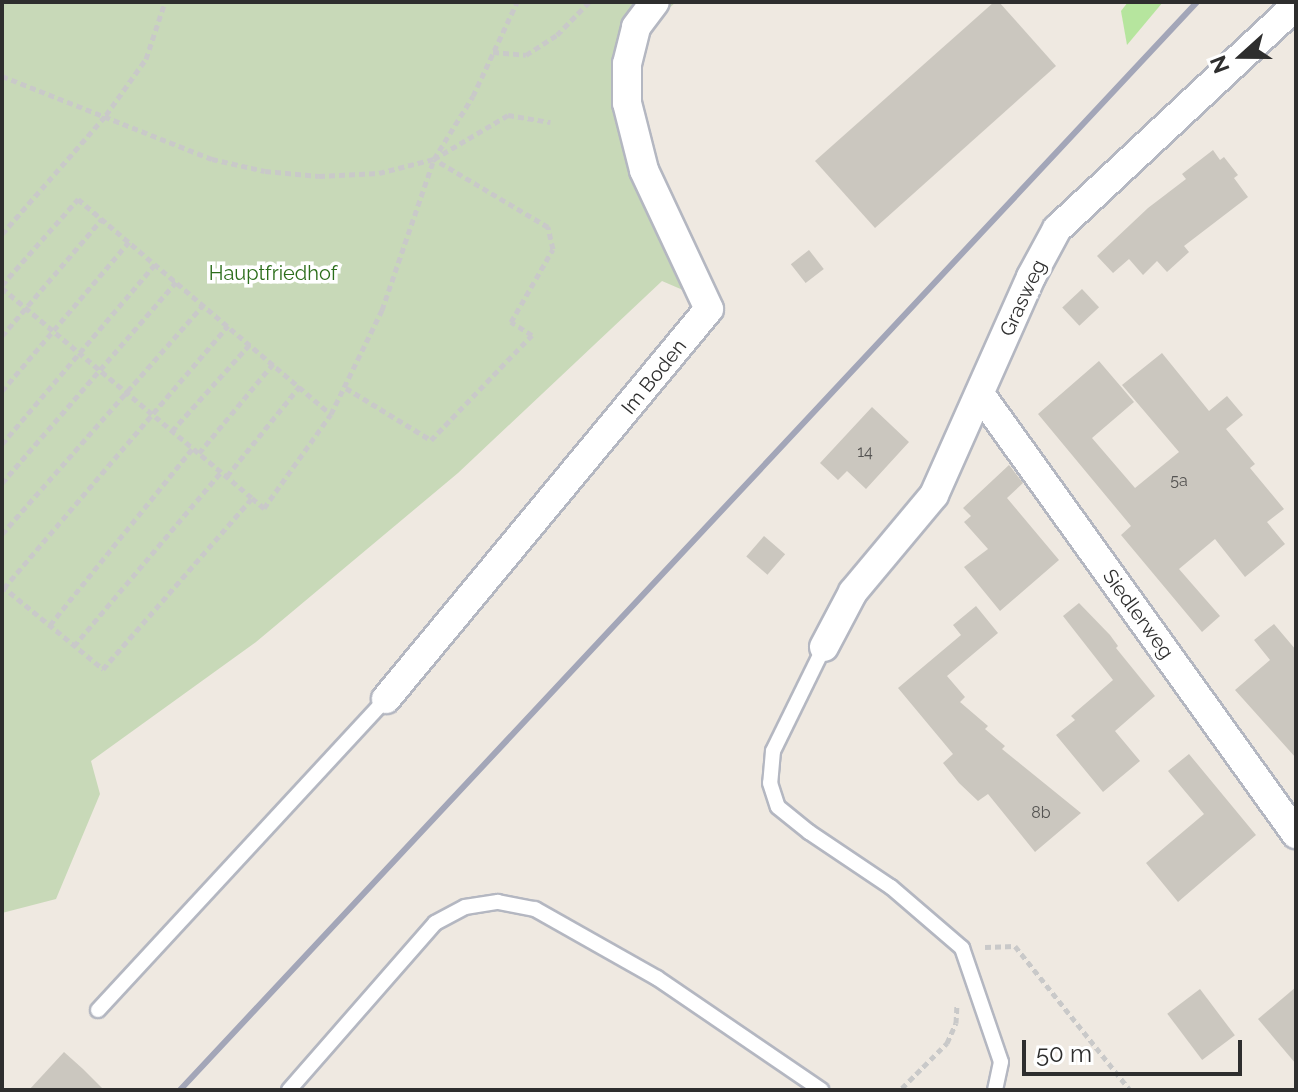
<!DOCTYPE html>
<html>
<head>
<meta charset="utf-8">
<style>
  body { margin:0 }
  #map { position:relative; width:1298px; height:1092px; overflow:hidden; background:#efe9e1; font-family:Raleway,sans-serif }
  div>[style] { position:absolute }
  .green>* { inset:0; background:#b6e59e }
  .cemetery>* { inset:0; background:#c8d9b8 }
  .building>* { inset:0; background:#cbc7bf; transform-origin:0 0 }
  .path>* { height:5px; margin-top:-2.5px; transform-origin:0; background:repeating-linear-gradient(90deg,#c9c9c9 0 6px,transparent 0 10px) }
  .roads { filter:drop-shadow(2px 0 #b4b7c1) drop-shadow(-2px 0 #b4b7c1) drop-shadow(0 2px #b4b7c1) drop-shadow(0 -2px #b4b7c1) }
  .lane>* { height:14px; margin:-7px; padding:0 7px; transform-origin:7px; border-radius:7px; background:#fff }
  .street>* { height:28px; margin:-14px; padding:0 14px; transform-origin:14px; border-radius:14px; background:#fff }
  .rail>* { height:6px; margin:-3px; padding:0 3px; transform-origin:3px; border-radius:3px; background:#a3a6b8 }
  span { translate:-50% -50%; white-space:nowrap; text-align:center; line-height:1.15; -webkit-text-stroke:7px #fff; paint-order:stroke }
  .number-label { font-size:16px; color:#555452 }
  .number-label span { -webkit-text-stroke-width:0 }
  .park-label { font-size:20px; color:#2c6e1b }
  .street-label { font-size:20px; color:#2e2e2e }
  .frame { position:absolute; inset:0; border:4px solid #2e2e2e; pointer-events:none }
  .north { position:absolute; left:1202px; top:16px; width:80px; height:80px; -webkit-text-stroke:6px #fff; paint-order:stroke; rotate:249deg; font-size:22px; font-weight:700; line-height:32px; text-align:center; color:#2e2e2e }
  .north::after { content:''; display:block; margin:auto; width:28px; height:36px; background:#2e2e2e; clip-path:polygon(50% 0,100% 100%,50% 72%,0 100%) }
  .scale { position:absolute; left:1022px; top:1040px; width:220px; height:36px; box-sizing:border-box; border:4px solid #2e2e2e; border-top:0; padding-left:10px; font-size:24px; line-height:28px; white-space:nowrap; color:#2e2e2e; -webkit-text-stroke:6px #fff; paint-order:stroke }
</style>
</head>
<body>
<div id="map">
  <div class="green">
    <i style="clip-path:polygon(1128px 2px,1163px 2px,1127px 45px,1121px 11px)"></i>
  </div>
  <div class="cemetery">
    <i style="clip-path:polygon(2px 2px,676px 2px,648px 27px,635px 63px,646px 146px,720px 306px,662px 281px,458px 473px,256px 642px,91px 761px,100px 794px,56px 899px,2px 913px)"></i>
  </div>
  <div class="building">
    <i style="clip-path:polygon(994px 2px,999px 2px,1056px 66px,875px 228px,815px 161px)"></i>
    <i style="clip-path:polygon(1213px 150px,1220px 160px,1224px 157px,1238px 175px,1234px 178px,1248px 197px,1184px 246px,1189px 252px,1167px 272px,1157px 261px,1143px 275px,1129px 259px,1113px 273px,1097px 256px,1148px 208px,1186px 179px,1182px 174px)"></i>
    <i style="left:809px;top:250px;width:24px;height:23px;rotate:52deg"></i>
    <i style="left:1082px;top:289px;width:25px;height:27px;rotate:47deg"></i>
    <i style="clip-path:polygon(1162px 353px,1209px 411px,1227px 396px,1243px 415px,1226px 429px,1255px 464px,1250px 468px,1284px 509px,1267px 522px,1285px 544px,1245px 577px,1215px 539px,1179px 569px,1220px 616px,1202px 632px,1121px 535px,1131px 526px,1038px 414px,1099px 361px,1134px 402px,1092px 438px,1135px 488px,1179px 452px,1122px 385px)"></i>
    <i style="clip-path:polygon(872px 407px,909px 442px,866px 489px,847px 471px,838px 480px,820px 463px)"></i>
    <i style="clip-path:polygon(1009px 465px,1023px 483px,1007px 498px,1059px 560px,1000px 611px,964px 567px,988px 549px,964px 522px,971px 516px,963px 508px)"></i>
    <i style="left:764px;top:536px;width:28px;height:27px;rotate:41deg"></i>
    <i style="clip-path:polygon(1079px 603px,1110px 635px,1118px 646px,1116px 648px,1155px 696px,1115px 731px,1140px 761px,1103px 792px,1056px 735px,1075px 720px,1071px 716px,1113px 680px,1063px 616px)"></i>
    <i style="clip-path:polygon(976px 606px,998px 633px,947px 676px,965px 697px,960px 702px,988px 726px,985px 729px,1005px 746px,1002px 749px,1081px 813px,1035px 852px,988px 794px,978px 801px,959px 783px,943px 763px,953px 754px,898px 688px,961px 635px,953px 625px)"></i>
    <i style="clip-path:polygon(1274px 624px,1296px 650px,1296px 758px,1235px 690px,1270px 660px,1254px 640px)"></i>
    <i style="clip-path:polygon(1189px 754px,1256px 835px,1178px 902px,1146px 863px,1204px 814px,1168px 771px)"></i>
    <i style="clip-path:polygon(1296px 987px,1296px 1064px,1258px 1019px)"></i>
    <i style="left:1200px;top:989px;width:58px;height:41px;rotate:53deg"></i>
    <i style="clip-path:polygon(64px 1052px,83px 1069px,104px 1090px,29px 1090px)"></i>
  </div>
  <div class="path">
    <i style="left:493px;top:52px;width:33px;rotate:5deg"></i>
    <i style="left:526px;top:55px;width:37px;rotate:-33deg"></i>
    <i style="left:557px;top:35px;width:46px;rotate:-45.9deg"></i>
    <i style="left:2px;top:76px;width:226px;rotate:21.6deg"></i>
    <i style="left:212px;top:159px;width:54px;rotate:12.8deg"></i>
    <i style="left:265px;top:171px;width:54px;rotate:5.3deg"></i>
    <i style="left:319px;top:176px;width:60px;rotate:-2.9deg"></i>
    <i style="left:379px;top:173px;width:57px;rotate:-14.3deg"></i>
    <i style="left:434px;top:159px;width:74px;rotate:-58.2deg"></i>
    <i style="left:473px;top:96px;width:104px;rotate:-64.9deg"></i>
    <i style="left:2px;top:234px;width:158px;rotate:-48.8deg"></i>
    <i style="left:106px;top:115px;width:69px;rotate:-54.5deg"></i>
    <i style="left:146px;top:59px;width:60px;rotate:-71.6deg"></i>
    <i style="left:2px;top:285px;width:115px;rotate:-48.5deg"></i>
    <i style="left:78px;top:199px;width:332px;rotate:40.4deg"></i>
    <i style="left:2px;top:288px;width:326px;rotate:40deg"></i>
    <i style="left:2px;top:336px;width:154px;rotate:-49.5deg"></i>
    <i style="left:346px;top:388px;width:100px;rotate:31.5deg"></i>
    <i style="left:431px;top:440px;width:146px;rotate:-46.1deg"></i>
    <i style="left:532px;top:335px;width:25px;rotate:-148deg"></i>
    <i style="left:511px;top:322px;width:84px;rotate:-60.1deg"></i>
    <i style="left:553px;top:249px;width:23px;rotate:-103deg"></i>
    <i style="left:548px;top:227px;width:133px;rotate:-149.2deg"></i>
    <i style="left:434px;top:159px;width:86px;rotate:-30.7deg"></i>
    <i style="left:508px;top:115px;width:43px;rotate:9.5deg"></i>
    <i style="left:2px;top:391px;width:196px;rotate:-49.6deg"></i>
    <i style="left:172px;top:431px;width:117px;rotate:-48.1deg"></i>
    <i style="left:2px;top:444px;width:236px;rotate:-49.6deg"></i>
    <i style="left:199px;top:453px;width:116px;rotate:-50.3deg"></i>
    <i style="left:227px;top:476px;width:116px;rotate:-51deg"></i>
    <i style="left:2px;top:483px;width:266px;rotate:-49.1deg"></i>
    <i style="left:2px;top:534px;width:305px;rotate:-48.7deg"></i>
    <i style="left:2px;top:586px;width:131px;rotate:39.4deg"></i>
    <i style="left:103px;top:669px;width:227px;rotate:-48.9deg"></i>
    <i style="left:252px;top:498px;width:16px;rotate:40deg"></i>
    <i style="left:264px;top:508px;width:115px;rotate:-54.5deg"></i>
    <i style="left:331px;top:414px;width:116px;rotate:-63.9deg"></i>
    <i style="left:382px;top:310px;width:160px;rotate:-71deg"></i>
    <i style="left:4px;top:588px;width:345px;rotate:-49.5deg"></i>
    <i style="left:50px;top:625px;width:228px;rotate:-51.1deg"></i>
    <i style="left:74px;top:646px;width:228px;rotate:-49.8deg"></i>
    <i style="left:985px;top:947px;width:30px;rotate:-2deg"></i>
    <i style="left:1015px;top:946px;width:184px;rotate:51.4deg"></i>
    <i style="left:902px;top:1088px;width:64px;rotate:-45deg"></i>
    <i style="left:947px;top:1043px;width:22px;rotate:-66deg"></i>
    <i style="left:956px;top:1023px;width:19px;rotate:-87deg"></i>
  </div>
  <div class="roads">
    <div class="lane">
      <i style="left:824px;top:647px;width:116px;rotate:116.1deg"></i>
      <i style="left:773px;top:751px;width:32px;rotate:95deg"></i>
      <i style="left:770px;top:783px;width:25px;rotate:72deg"></i>
      <i style="left:778px;top:807px;width:40px;rotate:39deg"></i>
      <i style="left:809px;top:832px;width:99px;rotate:33.9deg"></i>
      <i style="left:891px;top:887px;width:94px;rotate:40.7deg"></i>
      <i style="left:962px;top:948px;width:120px;rotate:71.1deg"></i>
      <i style="left:1001px;top:1062px;width:29px;rotate:102deg"></i>
      <i style="left:98px;top:1010px;width:424px;rotate:-47.2deg"></i>
      <i style="left:289px;top:1090px;width:222px;rotate:-48.8deg"></i>
      <i style="left:435px;top:923px;width:34px;rotate:-28deg"></i>
      <i style="left:465px;top:907px;width:33px;rotate:-9deg"></i>
      <i style="left:498px;top:902px;width:38px;rotate:11deg"></i>
      <i style="left:535px;top:909px;width:140px;rotate:29.5deg"></i>
      <i style="left:657px;top:978px;width:199px;rotate:34.3deg"></i>
    </div>
    <div class="street">
      <i style="left:980px;top:394px;width:542px;rotate:54.31deg"></i>
      <i style="left:824px;top:647px;width:62px;rotate:-62.2deg"></i>
      <i style="left:853px;top:592px;width:126px;rotate:-50.1deg"></i>
      <i style="left:934px;top:495px;width:239px;rotate:-66deg"></i>
      <i style="left:1031px;top:277px;width:55px;rotate:-61.6deg"></i>
      <i style="left:1057px;top:229px;width:328px;rotate:-43.1deg"></i>
      <i style="left:386px;top:699px;width:506px;rotate:-50.37deg"></i>
      <i style="left:709px;top:309px;width:153px;rotate:-115.1deg"></i>
      <i style="left:644px;top:170px;width:69px;rotate:-104.2deg"></i>
      <i style="left:627px;top:103px;width:39px;rotate:-90deg"></i>
      <i style="left:627px;top:64px;width:38px;rotate:-76deg"></i>
      <i style="left:636px;top:27px;width:31px;rotate:-53deg"></i>
    </div>
  </div>
  <div class="rail">
    <i style="left:180px;top:1090px;width:1489px;rotate:-46.93deg"></i>
  </div>
  <div class="number-label">
    <span style="left:865px;top:452px">14</span>
    <span style="left:1179px;top:481px">5a</span>
    <span style="left:1041px;top:813px">8b</span>
  </div>
  <div class="park-label">
    <span style="left:273px;top:273px">Hauptfriedhof</span>
  </div>
  <div class="street-label">
    <span style="left:1023px;top:298px;rotate:-65deg">Grasweg</span>
    <span style="left:654px;top:377px;rotate:-51deg">Im Boden</span>
    <span style="left:1138px;top:614px;rotate:54deg">Siedlerweg</span>
  </div>
  <div class="frame"></div>
  <div class="north">N</div>
  <div class="scale">50 m</div>
</div>
</body>
</html>
